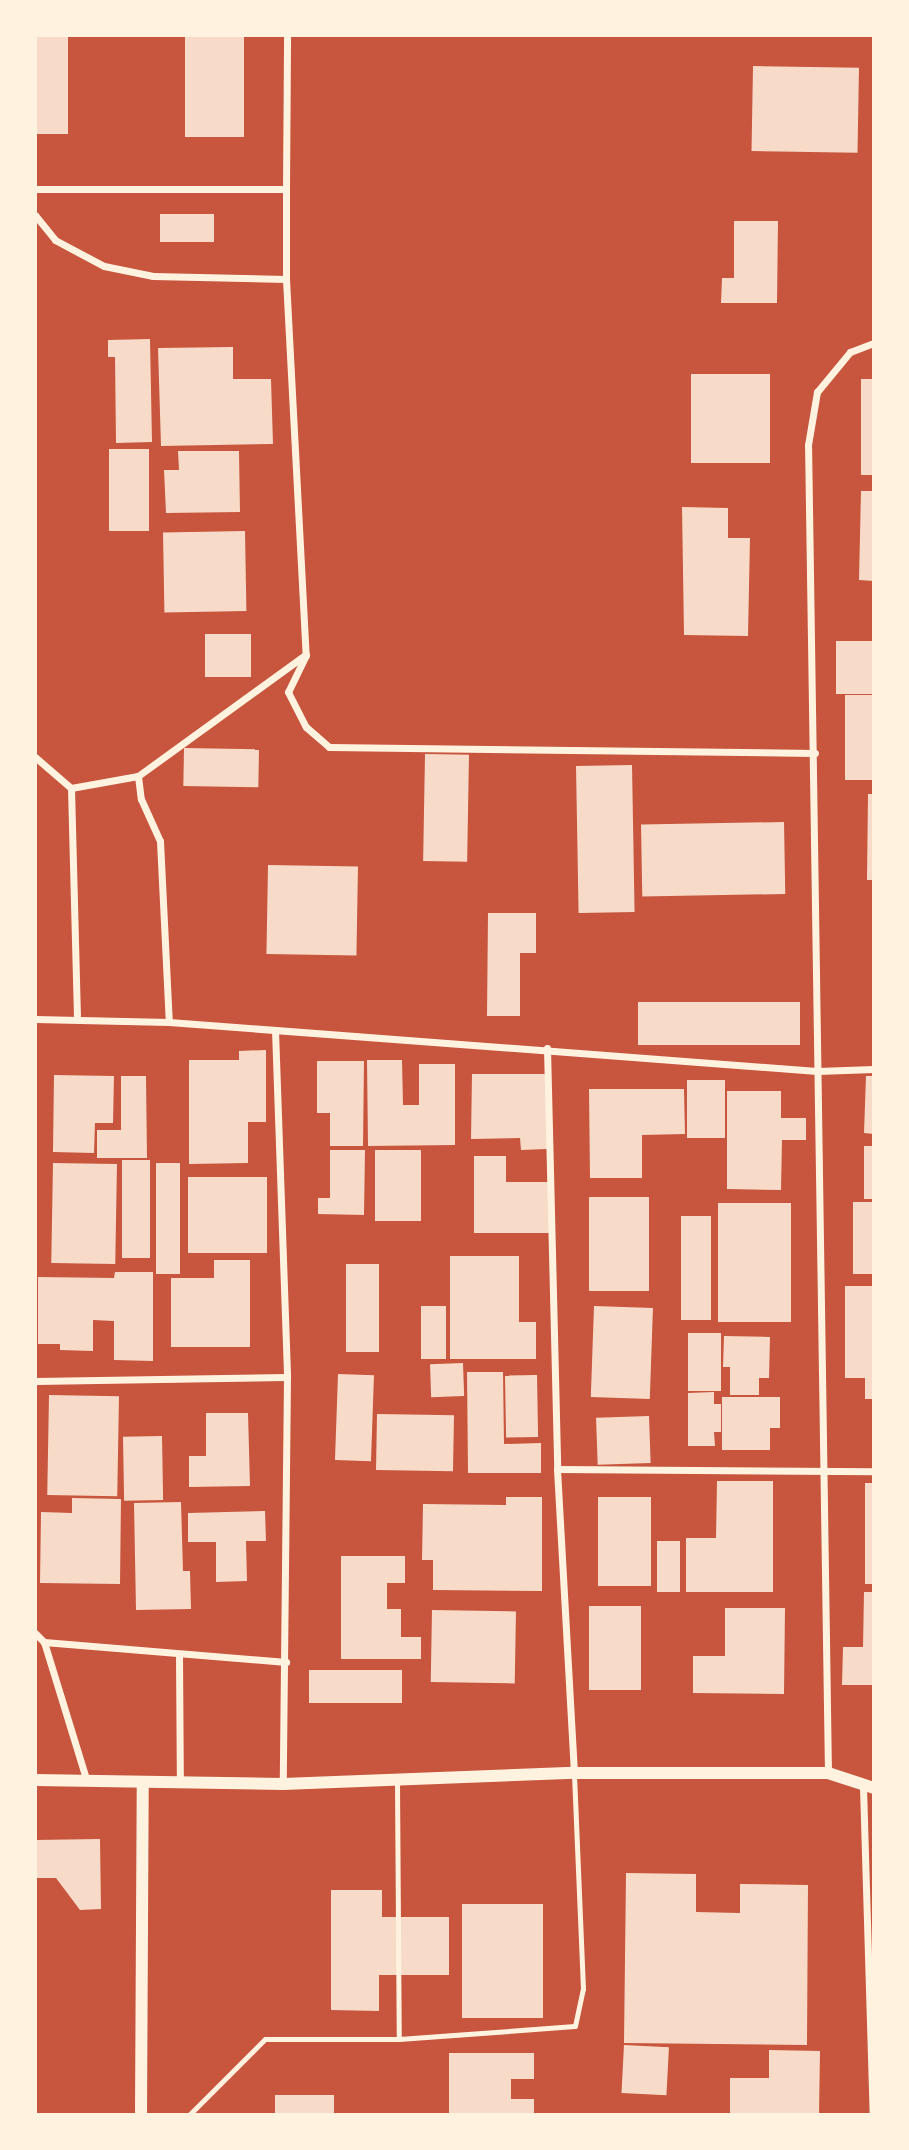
<!DOCTYPE html>
<html>
<head>
<meta charset="utf-8">
<style>
  body { margin:0 }
  #map { position:relative; width:909px; height:2150px; overflow:hidden; background:#c8553d; font-family:"Fira Sans",sans-serif }
  div>[style] { position:absolute }
  .building>* { inset:0; background:#f7dbc8; transform-origin:0 0 }
  .service>* { height:5px; margin:-2.5px; padding:0 2.5px; transform-origin:2.5px; border-radius:2.5px; background:#fff3e0 }
  .minor>* { height:7px; margin:-3.5px; padding:0 3.5px; transform-origin:3.5px; border-radius:3.5px; background:#fff3e0 }
  .tertiary>* { height:12px; margin:-6px; padding:0 6px; transform-origin:6px; border-radius:6px; background:#fff3e0 }
  span { translate:-50% -50%; white-space:nowrap; text-align:center; line-height:1.15; -webkit-text-stroke:6px #fff3e0; paint-order:stroke }
  .frame { position:absolute; inset:0; border:37px solid #fff3e0; pointer-events:none }
</style>
</head>
<body>
<div id="map">
  <div class="building">
    <i style="left:35px;top:35px;width:33px;height:99px"></i>
    <i style="left:185px;top:35px;width:59px;height:102px"></i>
    <i style="left:753px;top:66px;width:106px;height:85px;rotate:1deg"></i>
    <i style="left:160px;top:214px;width:54px;height:28px"></i>
    <i style="clip-path:polygon(734px 221px,778px 221px,777px 303px,721px 303px,722px 278px,734px 278px)"></i>
    <i style="clip-path:polygon(150px 339px,152px 442px,116px 443px,115px 357px,108px 357px,108px 340px)"></i>
    <i style="clip-path:polygon(233px 347px,233px 379px,271px 379px,273px 444px,161px 446px,158px 348px)"></i>
    <i style="left:691px;top:374px;width:79px;height:89px"></i>
    <i style="left:861px;top:379px;width:13px;height:96px"></i>
    <i style="left:109px;top:449px;width:40px;height:82px"></i>
    <i style="clip-path:polygon(178px 451px,239px 451px,240px 512px,166px 513px,164px 470px,179px 470px)"></i>
    <i style="clip-path:polygon(861px 491px,874px 491px,874px 581px,859px 580px)"></i>
    <i style="clip-path:polygon(682px 507px,728px 508px,728px 538px,750px 538px,748px 636px,684px 635px)"></i>
    <i style="left:245px;top:531px;width:80px;height:82px;rotate:89deg"></i>
    <i style="left:251px;top:634px;width:43px;height:46px;rotate:90deg"></i>
    <i style="left:836px;top:641px;width:38px;height:53px"></i>
    <i style="left:845px;top:695px;width:29px;height:85px"></i>
    <i style="left:184px;top:748px;width:75px;height:38px;rotate:1deg"></i>
    <i style="left:425px;top:754px;width:44px;height:107px;rotate:1deg"></i>
    <i style="left:632px;top:765px;width:147px;height:56px;rotate:89deg"></i>
    <i style="clip-path:polygon(868px 794px,874px 794px,874px 880px,867px 880px)"></i>
    <i style="left:784px;top:822px;width:72px;height:143px;rotate:89deg"></i>
    <i style="left:268px;top:865px;width:90px;height:89px;rotate:1deg"></i>
    <i style="clip-path:polygon(488px 913px,536px 913px,536px 953px,520px 953px,520px 1016px,487px 1016px)"></i>
    <i style="left:638px;top:1002px;width:162px;height:43px"></i>
    <i style="clip-path:polygon(266px 1050px,266px 1122px,248px 1122px,248px 1163px,189px 1164px,189px 1060px,239px 1060px,239px 1051px)"></i>
    <i style="clip-path:polygon(367px 1060px,402px 1060px,403px 1105px,419px 1105px,419px 1064px,455px 1064px,455px 1145px,368px 1146px)"></i>
    <i style="clip-path:polygon(317px 1061px,364px 1061px,363px 1146px,330px 1146px,330px 1113px,317px 1113px)"></i>
    <i style="clip-path:polygon(472px 1074px,547px 1074px,547px 1149px,521px 1150px,520px 1138px,471px 1139px)"></i>
    <i style="clip-path:polygon(54px 1075px,114px 1076px,113px 1123px,95px 1123px,94px 1153px,53px 1152px)"></i>
    <i style="clip-path:polygon(121px 1076px,146px 1076px,147px 1158px,97px 1158px,97px 1130px,121px 1130px)"></i>
    <i style="clip-path:polygon(866px 1076px,874px 1076px,874px 1134px,864px 1133px)"></i>
    <i style="left:687px;top:1080px;width:38px;height:58px"></i>
    <i style="clip-path:polygon(589px 1089px,684px 1089px,685px 1134px,642px 1135px,642px 1178px,590px 1178px)"></i>
    <i style="clip-path:polygon(727px 1091px,781px 1091px,781px 1118px,806px 1118px,806px 1140px,782px 1140px,781px 1190px,727px 1189px)"></i>
    <i style="left:864px;top:1146px;width:10px;height:53px"></i>
    <i style="clip-path:polygon(330px 1150px,365px 1150px,364px 1215px,318px 1214px,318px 1198px,330px 1198px)"></i>
    <i style="left:375px;top:1150px;width:46px;height:71px"></i>
    <i style="clip-path:polygon(474px 1156px,506px 1156px,506px 1182px,549px 1182px,549px 1233px,474px 1233px)"></i>
    <i style="left:122px;top:1160px;width:28px;height:98px"></i>
    <i style="left:53px;top:1163px;width:64px;height:100px;rotate:1deg"></i>
    <i style="left:156px;top:1163px;width:24px;height:111px"></i>
    <i style="left:188px;top:1177px;width:79px;height:76px"></i>
    <i style="left:589px;top:1197px;width:60px;height:94px"></i>
    <i style="left:853px;top:1202px;width:21px;height:72px"></i>
    <i style="left:718px;top:1203px;width:73px;height:119px"></i>
    <i style="left:681px;top:1216px;width:30px;height:104px"></i>
    <i style="clip-path:polygon(450px 1256px,519px 1256px,519px 1322px,536px 1322px,536px 1359px,450px 1359px)"></i>
    <i style="clip-path:polygon(214px 1260px,250px 1260px,250px 1347px,171px 1347px,171px 1278px,214px 1278px)"></i>
    <i style="left:346px;top:1264px;width:33px;height:88px"></i>
    <i style="clip-path:polygon(115px 1272px,153px 1272px,153px 1361px,114px 1360px,114px 1321px,93px 1320px,93px 1351px,60px 1350px,60px 1344px,38px 1344px,38px 1277px,114px 1278px)"></i>
    <i style="clip-path:polygon(845px 1286px,874px 1286px,874px 1399px,865px 1399px,865px 1378px,845px 1378px)"></i>
    <i style="left:421px;top:1306px;width:25px;height:53px"></i>
    <i style="left:594px;top:1306px;width:59px;height:91px;rotate:2deg"></i>
    <i style="left:688px;top:1333px;width:33px;height:58px"></i>
    <i style="clip-path:polygon(724px 1336px,770px 1337px,769px 1378px,759px 1378px,759px 1395px,730px 1395px,730px 1367px,723px 1367px)"></i>
    <i style="left:463px;top:1363px;width:33px;height:33px;rotate:88deg"></i>
    <i style="clip-path:polygon(467px 1372px,503px 1372px,504px 1444px,541px 1443px,541px 1473px,468px 1473px)"></i>
    <i style="left:338px;top:1374px;width:36px;height:86px;rotate:2deg"></i>
    <i style="left:537px;top:1375px;width:62px;height:32px;rotate:89deg"></i>
    <i style="clip-path:polygon(714px 1392px,714px 1404px,721px 1404px,721px 1432px,714px 1432px,715px 1446px,688px 1446px,688px 1393px)"></i>
    <i style="left:49px;top:1395px;width:70px;height:100px;rotate:1deg"></i>
    <i style="clip-path:polygon(722px 1397px,780px 1397px,780px 1428px,770px 1428px,770px 1450px,722px 1450px)"></i>
    <i style="clip-path:polygon(206px 1413px,248px 1413px,250px 1486px,189px 1487px,189px 1456px,206px 1456px)"></i>
    <i style="left:377px;top:1414px;width:77px;height:56px;rotate:1deg"></i>
    <i style="left:649px;top:1416px;width:47px;height:53px;rotate:88deg"></i>
    <i style="left:162px;top:1436px;width:64px;height:39px;rotate:89deg"></i>
    <i style="clip-path:polygon(717px 1481px,773px 1481px,773px 1592px,686px 1592px,686px 1538px,716px 1538px)"></i>
    <i style="left:865px;top:1483px;width:9px;height:101px"></i>
    <i style="clip-path:polygon(506px 1497px,542px 1497px,542px 1591px,433px 1590px,433px 1560px,422px 1560px,423px 1504px,506px 1505px)"></i>
    <i style="left:598px;top:1497px;width:53px;height:89px"></i>
    <i style="clip-path:polygon(72px 1498px,121px 1499px,120px 1584px,40px 1583px,41px 1512px,72px 1513px)"></i>
    <i style="clip-path:polygon(181px 1502px,183px 1571px,190px 1571px,191px 1609px,136px 1610px,134px 1503px)"></i>
    <i style="clip-path:polygon(265px 1511px,266px 1541px,246px 1541px,247px 1581px,216px 1582px,216px 1542px,188px 1542px,188px 1513px)"></i>
    <i style="left:657px;top:1541px;width:23px;height:51px"></i>
    <i style="clip-path:polygon(341px 1556px,405px 1556px,405px 1583px,387px 1583px,387px 1609px,401px 1609px,401px 1637px,421px 1637px,421px 1659px,341px 1659px)"></i>
    <i style="clip-path:polygon(864px 1592px,874px 1592px,874px 1685px,842px 1685px,843px 1647px,863px 1647px)"></i>
    <i style="left:589px;top:1606px;width:52px;height:84px"></i>
    <i style="clip-path:polygon(725px 1608px,785px 1608px,784px 1694px,693px 1693px,693px 1656px,725px 1656px)"></i>
    <i style="left:432px;top:1610px;width:84px;height:72px;rotate:1deg"></i>
    <i style="left:402px;top:1670px;width:33px;height:93px;rotate:90deg"></i>
    <i style="clip-path:polygon(100px 1839px,101px 1909px,80px 1910px,56px 1878px,35px 1878px,35px 1840px)"></i>
    <i style="clip-path:polygon(626px 1873px,696px 1874px,696px 1912px,740px 1913px,740px 1884px,808px 1885px,807px 2045px,624px 2043px)"></i>
    <i style="clip-path:polygon(331px 1890px,382px 1890px,382px 1917px,449px 1917px,449px 1975px,379px 1975px,379px 2011px,331px 2010px)"></i>
    <i style="left:462px;top:1904px;width:81px;height:114px"></i>
    <i style="left:624px;top:2045px;width:45px;height:48px;rotate:3deg"></i>
    <i style="clip-path:polygon(769px 2050px,820px 2051px,819px 2115px,730px 2114px,730px 2078px,769px 2078px)"></i>
    <i style="clip-path:polygon(449px 2053px,534px 2053px,534px 2079px,511px 2079px,511px 2099px,534px 2099px,534px 2115px,449px 2115px)"></i>
    <i style="left:275px;top:2095px;width:59px;height:20px"></i>
  </div>
  <div class="service">
    <i style="left:397px;top:1783px;width:256px;rotate:89.6deg"></i>
    <i style="left:189px;top:2115px;width:107px;rotate:-45deg"></i>
    <i style="left:265px;top:2039px;width:134px"></i>
    <i style="left:399px;top:2039px;width:176px;rotate:-4.2deg"></i>
    <i style="left:575px;top:2026px;width:38px;rotate:-78deg"></i>
    <i style="left:583px;top:1989px;width:216px;rotate:-92.4deg"></i>
  </div>
  <div class="minor">
    <i style="left:35px;top:189px;width:251px"></i>
    <i style="left:286px;top:189px;width:90px;rotate:90deg"></i>
    <i style="left:286px;top:279px;width:377px;rotate:87deg"></i>
    <i style="left:306px;top:655px;width:41px;rotate:115.9deg"></i>
    <i style="left:288px;top:692px;width:39px;rotate:63deg"></i>
    <i style="left:306px;top:727px;width:30px;rotate:41deg"></i>
    <i style="left:329px;top:747px;width:486px;rotate:0.7deg"></i>
    <i style="left:286px;top:189px;width:154px;rotate:-89.6deg"></i>
    <i style="left:35px;top:215px;width:32px;rotate:51deg"></i>
    <i style="left:55px;top:240px;width:55px;rotate:28deg"></i>
    <i style="left:104px;top:266px;width:50px;rotate:11.5deg"></i>
    <i style="left:153px;top:276px;width:133px;rotate:1.3deg"></i>
    <i style="left:35px;top:757px;width:48px;rotate:40.7deg"></i>
    <i style="left:71px;top:788px;width:231px;rotate:88.5deg"></i>
    <i style="left:138px;top:776px;width:206px;rotate:-35.9deg"></i>
    <i style="left:71px;top:788px;width:68px;rotate:-10.2deg"></i>
    <i style="left:138px;top:776px;width:23px;rotate:83deg"></i>
    <i style="left:141px;top:799px;width:46px;rotate:65.7deg"></i>
    <i style="left:160px;top:841px;width:181px;rotate:87.2deg"></i>
    <i style="left:35px;top:1019px;width:134px;rotate:1.3deg"></i>
    <i style="left:169px;top:1022px;width:650px;rotate:4.32deg"></i>
    <i style="left:817px;top:1071px;width:57px;rotate:-2deg"></i>
    <i style="left:275px;top:1030px;width:347px;rotate:88deg"></i>
    <i style="left:287px;top:1377px;width:407px;rotate:90.6deg"></i>
    <i style="left:547px;top:1048px;width:421px;rotate:88.6deg"></i>
    <i style="left:557px;top:1469px;width:304px;rotate:86.8deg"></i>
    <i style="left:35px;top:1381px;width:252px;rotate:-0.9deg"></i>
    <i style="left:557px;top:1469px;width:317px;rotate:0.4deg"></i>
    <i style="left:35px;top:1633px;width:13px;rotate:45deg"></i>
    <i style="left:44px;top:1642px;width:146px;rotate:72.9deg"></i>
    <i style="left:44px;top:1642px;width:243px;rotate:4.7deg"></i>
    <i style="left:179px;top:1655px;width:129px;rotate:89.6deg"></i>
    <i style="left:828px;top:1773px;width:1328px;rotate:-90.86deg"></i>
    <i style="left:808px;top:445px;width:54px;rotate:-80.4deg"></i>
    <i style="left:817px;top:392px;width:52px;rotate:-50.5deg"></i>
    <i style="left:850px;top:352px;width:26px;rotate:-21deg"></i>
    <i style="left:863px;top:1787px;width:328px;rotate:88.3deg"></i>
  </div>
  <div class="tertiary">
    <i style="left:35px;top:1780px;width:248px;rotate:0.9deg"></i>
    <i style="left:283px;top:1784px;width:291px;rotate:-2.2deg"></i>
    <i style="left:574px;top:1773px;width:254px"></i>
    <i style="left:828px;top:1773px;width:48px;rotate:18.1deg"></i>
    <i style="left:141px;top:2115px;width:332px;rotate:-89.7deg"></i>
  </div>
  <div class="frame"></div>
</div>
</body>
</html>
